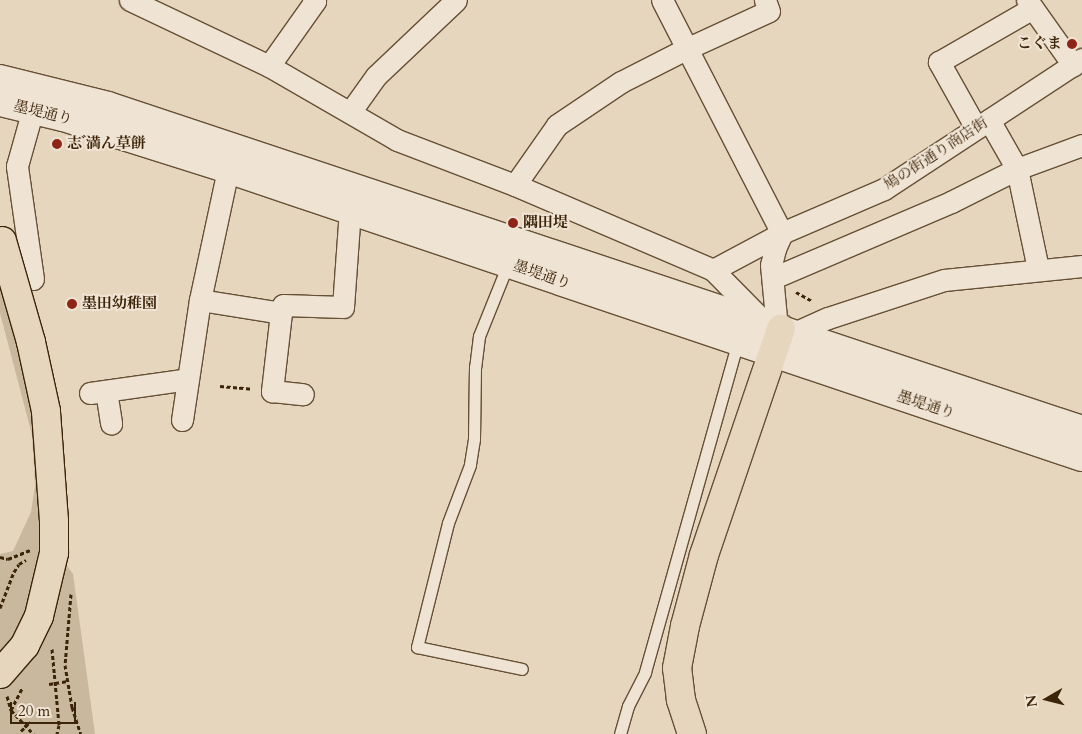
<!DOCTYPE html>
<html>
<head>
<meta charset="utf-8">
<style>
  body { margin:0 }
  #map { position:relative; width:1082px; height:734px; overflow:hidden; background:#e6d6bd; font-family:Cardo,"Noto Serif JP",serif }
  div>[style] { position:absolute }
  .green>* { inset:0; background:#c9b89e }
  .path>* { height:3px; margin-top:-1.5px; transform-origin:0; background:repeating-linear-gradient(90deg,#3c2408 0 4px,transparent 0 6.5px) }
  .roads { filter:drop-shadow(1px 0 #665035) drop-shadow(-1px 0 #665035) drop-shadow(0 1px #665035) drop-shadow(0 -1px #665035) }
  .service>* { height:11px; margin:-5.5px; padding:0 5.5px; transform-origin:5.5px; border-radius:5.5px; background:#efe4d4 }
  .minor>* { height:21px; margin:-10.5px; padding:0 10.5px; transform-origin:10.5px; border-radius:10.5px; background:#efe4d4 }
  .secondary>* { height:28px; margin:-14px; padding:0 14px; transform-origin:14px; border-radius:14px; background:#efe4d4 }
  .motorway>* { height:28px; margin:-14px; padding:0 14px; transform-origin:14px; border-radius:14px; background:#e6d6bd }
  .bridges { filter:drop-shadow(1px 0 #3c2408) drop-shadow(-1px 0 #3c2408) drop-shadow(0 1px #3c2408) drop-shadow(0 -1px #3c2408) }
  .motorway-bridge>* { height:28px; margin:-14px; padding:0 14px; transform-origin:14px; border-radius:14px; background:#e6d6bd }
  .dots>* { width:14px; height:14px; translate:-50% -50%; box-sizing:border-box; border:2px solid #efe4d4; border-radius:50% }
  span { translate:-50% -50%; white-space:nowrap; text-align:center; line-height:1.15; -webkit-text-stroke:4px #efe4d4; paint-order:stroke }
  .poi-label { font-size:15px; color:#3c2408; font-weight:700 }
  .right { translate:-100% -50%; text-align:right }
  .left { translate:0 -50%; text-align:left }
  .street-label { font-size:15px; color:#3c2408 }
  .north { position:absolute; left:1022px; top:674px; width:50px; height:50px; -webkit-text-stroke:4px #efe4d4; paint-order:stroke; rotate:262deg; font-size:14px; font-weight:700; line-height:20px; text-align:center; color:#3c2408 }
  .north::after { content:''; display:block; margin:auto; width:18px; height:22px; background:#3c2408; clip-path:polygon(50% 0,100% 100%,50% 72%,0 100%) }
  .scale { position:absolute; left:10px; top:702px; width:66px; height:22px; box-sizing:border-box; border:2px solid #3c2408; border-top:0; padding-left:6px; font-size:15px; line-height:18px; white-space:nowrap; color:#3c2408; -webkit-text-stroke:4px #efe4d4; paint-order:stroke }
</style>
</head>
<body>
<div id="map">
  <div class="green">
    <i style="clip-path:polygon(0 274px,13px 315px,65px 563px,73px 574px,95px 734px,0 734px,0 554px,13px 551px,31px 512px,35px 486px,32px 435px,0 313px)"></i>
  </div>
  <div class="path">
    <i style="left:796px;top:292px;width:18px;rotate:29deg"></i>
    <i style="left:220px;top:386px;width:32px;rotate:5deg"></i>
    <i style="left:0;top:557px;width:8px;rotate:14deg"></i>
    <i style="left:8px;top:559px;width:24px;rotate:-22deg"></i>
    <i style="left:71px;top:594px;width:71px;rotate:94.8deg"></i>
    <i style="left:65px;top:665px;width:43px;rotate:80.5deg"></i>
    <i style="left:72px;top:707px;width:28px;rotate:72deg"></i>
    <i style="left:0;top:608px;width:39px;rotate:-69deg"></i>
    <i style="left:14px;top:572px;width:9px;rotate:-58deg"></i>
    <i style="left:19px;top:564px;width:8px;rotate:-30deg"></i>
    <i style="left:52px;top:649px;width:76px;rotate:84.7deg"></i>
    <i style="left:59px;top:725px;width:9px;rotate:103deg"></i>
    <i style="left:49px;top:684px;width:19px;rotate:-9deg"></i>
    <i style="left:7px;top:696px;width:15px;rotate:74deg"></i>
    <i style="left:11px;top:710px;width:33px;rotate:47deg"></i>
    <i style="left:11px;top:710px;width:25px;rotate:-63deg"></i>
    <i style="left:21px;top:731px;width:13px;rotate:-45deg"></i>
  </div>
  <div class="roads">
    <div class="service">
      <i style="left:508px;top:264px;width:78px;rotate:111.9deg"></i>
      <i style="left:479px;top:336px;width:31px;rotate:97deg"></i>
      <i style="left:475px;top:367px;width:72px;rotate:90.8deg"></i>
      <i style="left:474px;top:439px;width:26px;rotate:99deg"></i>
      <i style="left:470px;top:465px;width:62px;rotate:110.8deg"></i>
      <i style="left:448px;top:523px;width:128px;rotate:104deg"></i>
      <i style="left:417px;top:647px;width:107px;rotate:11.8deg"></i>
      <i style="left:620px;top:734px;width:29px;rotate:-74deg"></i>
      <i style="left:628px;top:706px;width:38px;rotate:-63deg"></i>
      <i style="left:645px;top:672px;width:343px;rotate:-74.3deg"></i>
    </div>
    <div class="minor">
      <i style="left:130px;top:0;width:154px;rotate:25.4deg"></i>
      <i style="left:269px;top:66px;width:148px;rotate:30deg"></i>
      <i style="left:397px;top:140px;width:126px;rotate:20.9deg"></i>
      <i style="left:515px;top:185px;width:215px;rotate:23.2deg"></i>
      <i style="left:713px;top:270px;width:76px;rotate:45.5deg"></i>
      <i style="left:662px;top:0;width:262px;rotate:62.8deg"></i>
      <i style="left:782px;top:233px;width:17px;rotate:114deg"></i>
      <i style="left:775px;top:249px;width:16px;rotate:104deg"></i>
      <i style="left:771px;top:265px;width:63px;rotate:84.6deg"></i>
      <i style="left:1027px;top:0;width:80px;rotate:54.7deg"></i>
      <i style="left:269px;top:66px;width:80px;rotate:-54.7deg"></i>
      <i style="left:315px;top:1px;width:2px;rotate:-153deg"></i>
      <i style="left:351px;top:111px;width:43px;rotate:-54.5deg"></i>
      <i style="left:376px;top:76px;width:110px;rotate:-43.5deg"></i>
      <i style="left:989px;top:120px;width:56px;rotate:60.3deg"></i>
      <i style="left:1017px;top:169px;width:102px;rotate:78.1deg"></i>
      <i style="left:976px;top:128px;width:76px;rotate:-119.3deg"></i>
      <i style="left:939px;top:62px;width:108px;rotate:-29.9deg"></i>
      <i style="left:515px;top:185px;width:73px;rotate:-55deg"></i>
      <i style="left:557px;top:125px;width:77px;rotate:-33.9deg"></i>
      <i style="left:621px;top:82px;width:73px;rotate:-26.9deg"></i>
      <i style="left:686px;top:49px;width:91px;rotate:-24.6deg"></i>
      <i style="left:769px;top:11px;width:12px;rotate:-110deg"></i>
      <i style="left:713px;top:270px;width:78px;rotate:-28.2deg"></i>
      <i style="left:782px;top:233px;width:111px;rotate:-23.3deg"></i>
      <i style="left:884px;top:189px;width:237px;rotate:-33.3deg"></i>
      <i style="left:773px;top:278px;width:194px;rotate:-23.1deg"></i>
      <i style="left:951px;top:202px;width:74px;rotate:-26.6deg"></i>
      <i style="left:1017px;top:169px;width:69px;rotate:-20.3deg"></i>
      <i style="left:33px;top:279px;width:114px;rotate:-98.1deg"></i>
      <i style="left:17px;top:166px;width:59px;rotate:-74.3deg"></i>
      <i style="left:200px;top:300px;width:82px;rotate:9.1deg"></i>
      <i style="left:281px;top:313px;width:79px;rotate:96.6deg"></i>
      <i style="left:272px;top:391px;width:31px;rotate:6deg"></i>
      <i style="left:281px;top:313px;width:8px;rotate:-76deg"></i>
      <i style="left:283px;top:305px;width:60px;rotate:1.9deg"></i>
      <i style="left:343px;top:307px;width:97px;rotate:-85.9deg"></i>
      <i style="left:794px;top:333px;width:37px;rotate:-24deg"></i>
      <i style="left:828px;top:318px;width:122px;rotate:-18.1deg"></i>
      <i style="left:944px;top:280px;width:139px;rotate:-5.8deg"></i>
      <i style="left:106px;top:391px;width:33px;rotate:81deg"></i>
      <i style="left:90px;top:393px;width:99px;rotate:-8.1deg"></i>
      <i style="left:182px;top:420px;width:121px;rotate:-81.5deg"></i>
      <i style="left:200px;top:300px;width:134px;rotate:-77.9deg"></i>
    </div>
    <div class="secondary">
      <i style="left:0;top:79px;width:111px;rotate:14deg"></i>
      <i style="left:108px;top:106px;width:1026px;rotate:18.4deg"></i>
      <i style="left:0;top:102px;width:65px;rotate:13.4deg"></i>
      <i style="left:63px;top:117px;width:173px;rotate:17.5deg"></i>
      <i style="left:228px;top:169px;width:901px;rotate:18.64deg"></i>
    </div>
    <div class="motorway">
      <i style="left:692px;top:734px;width:36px;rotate:-108deg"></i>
      <i style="left:681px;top:700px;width:32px;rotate:-97deg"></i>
      <i style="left:677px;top:668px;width:43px;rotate:-79.2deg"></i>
      <i style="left:685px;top:626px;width:73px;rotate:-75deg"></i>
      <i style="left:704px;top:555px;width:239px;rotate:-71.2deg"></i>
    </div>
  </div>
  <div class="bridges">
    <div class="motorway-bridge">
      <i style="left:0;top:674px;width:38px;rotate:-49deg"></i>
      <i style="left:25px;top:645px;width:32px;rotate:-64deg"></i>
      <i style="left:39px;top:616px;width:65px;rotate:-76.6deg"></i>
      <i style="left:54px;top:553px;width:32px;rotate:-90deg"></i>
      <i style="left:54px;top:521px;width:110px;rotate:-94.2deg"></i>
      <i style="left:46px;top:411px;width:71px;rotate:-102.3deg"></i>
      <i style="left:31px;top:342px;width:105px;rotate:-106deg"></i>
    </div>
  </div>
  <div class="dots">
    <i style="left:1072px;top:44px;background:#8f2418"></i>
    <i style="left:57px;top:144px;background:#8f2418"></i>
    <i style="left:513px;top:223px;background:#8f2418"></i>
    <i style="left:72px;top:304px;background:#8f2418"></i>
  </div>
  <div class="poi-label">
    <span class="right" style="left:1062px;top:44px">こぐま</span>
    <span class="left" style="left:67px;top:144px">志 ゙満ん草餅</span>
    <span class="left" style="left:523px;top:223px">隅田堤</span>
    <span class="left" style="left:82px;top:304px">墨田幼稚園</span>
  </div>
  <div class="street-label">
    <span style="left:43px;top:113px;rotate:14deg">墨堤通り</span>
    <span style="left:936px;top:154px;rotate:-33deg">鳩の街通り商店街</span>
    <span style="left:542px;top:275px;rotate:19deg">墨堤通り</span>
    <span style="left:926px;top:405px;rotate:18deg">墨堤通り</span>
  </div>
  <div class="north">N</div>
  <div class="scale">20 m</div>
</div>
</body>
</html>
